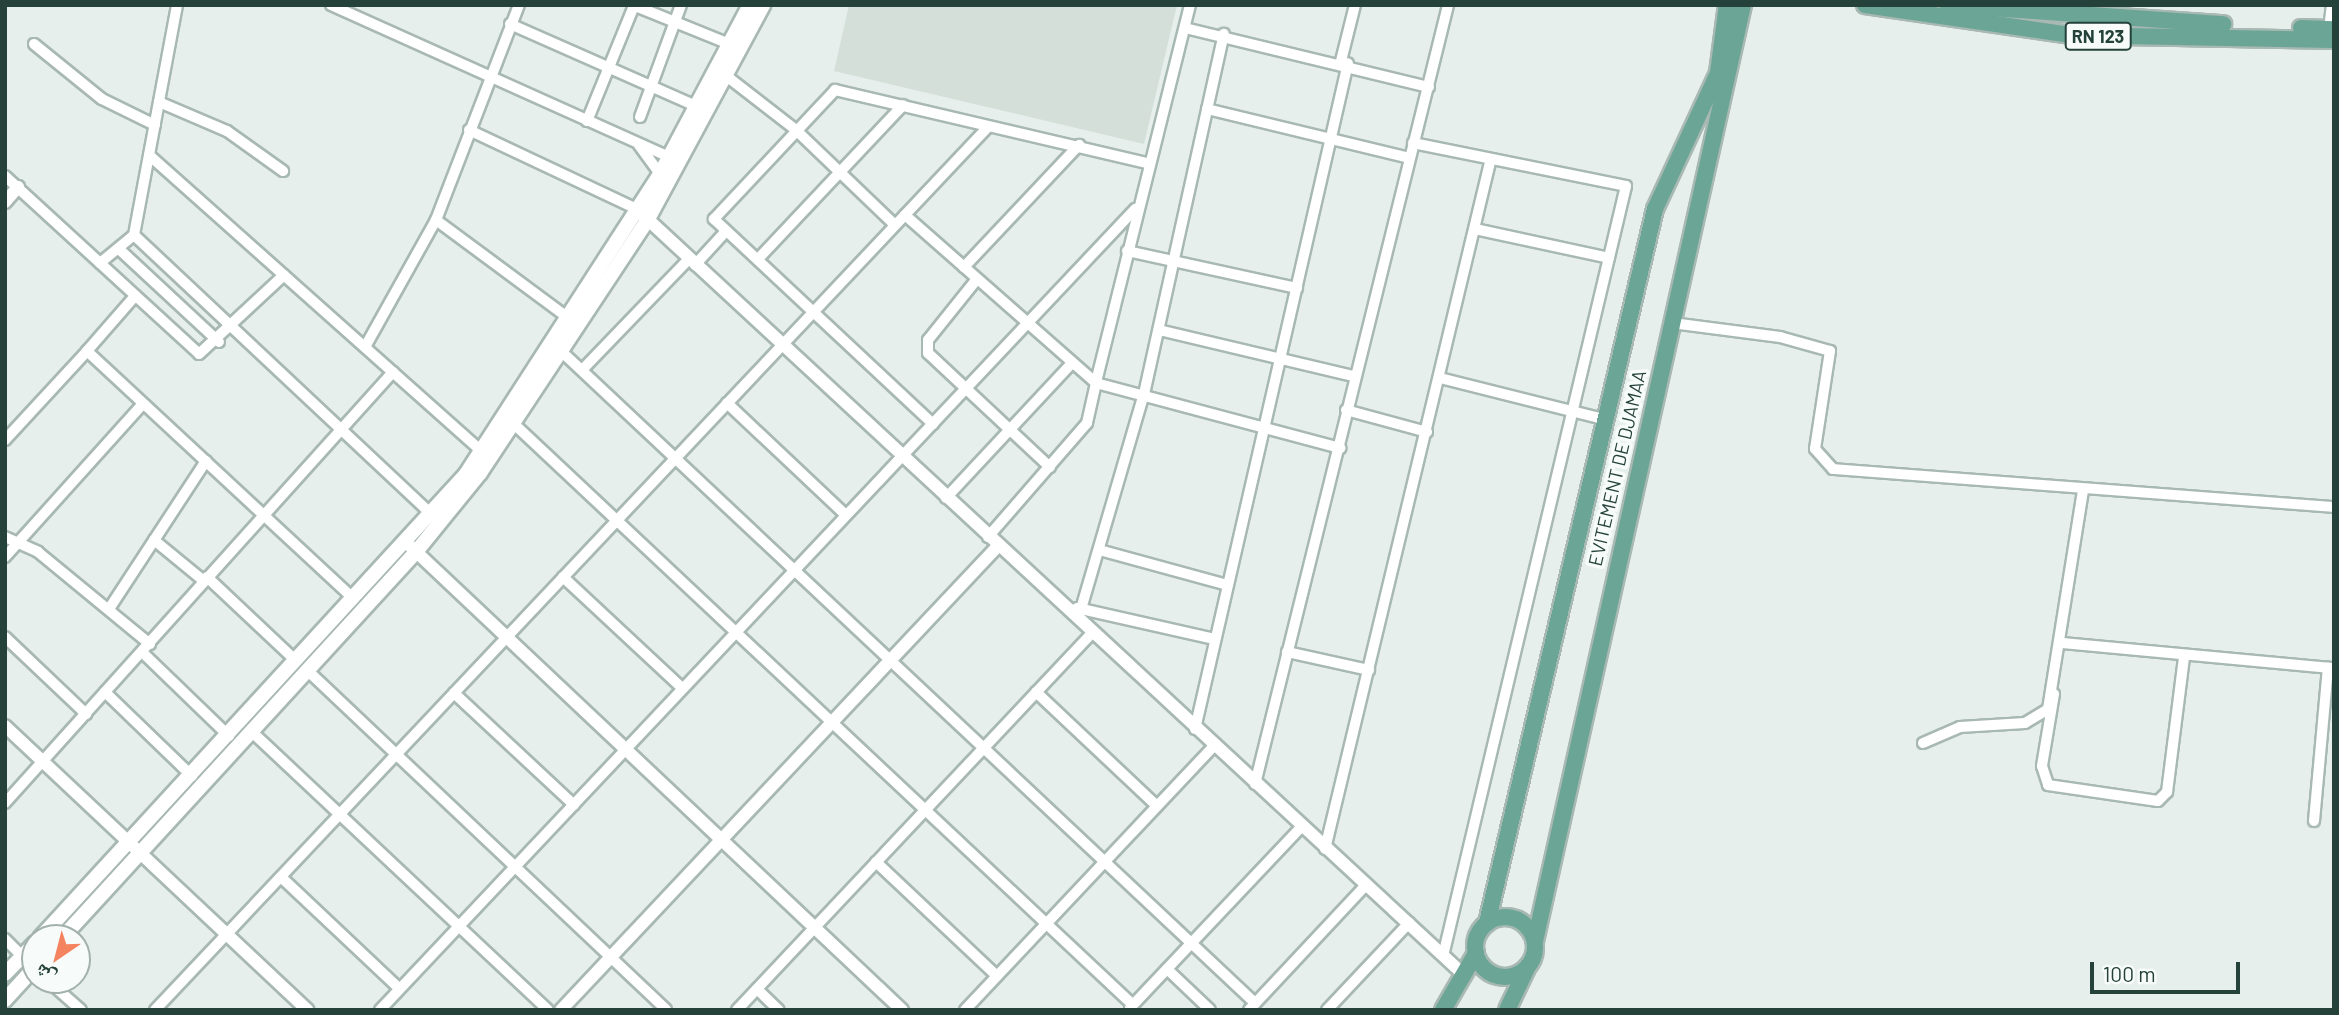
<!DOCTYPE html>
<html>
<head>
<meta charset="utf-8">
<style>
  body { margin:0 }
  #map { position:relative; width:2339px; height:1015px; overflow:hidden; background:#e6efeb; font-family:Barlow,"Noto Naskh Arabic",sans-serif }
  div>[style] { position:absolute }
  .built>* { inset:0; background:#d4dfda }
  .roads { filter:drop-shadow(2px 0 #a8b8b2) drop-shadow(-2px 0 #a8b8b2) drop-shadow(0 2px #a8b8b2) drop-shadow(0 -2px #a8b8b2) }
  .minor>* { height:10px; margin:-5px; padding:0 5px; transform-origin:5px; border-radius:5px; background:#fff }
  .tertiary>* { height:12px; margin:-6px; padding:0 6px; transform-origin:6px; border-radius:6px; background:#fff }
  .secondary>* { height:14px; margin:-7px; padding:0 7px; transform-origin:7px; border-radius:7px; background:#fff }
  .primary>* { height:16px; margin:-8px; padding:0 8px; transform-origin:8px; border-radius:8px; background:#6aa596 }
  .primary>.ring { margin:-8px; padding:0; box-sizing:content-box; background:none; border:16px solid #6aa596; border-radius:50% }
  span { translate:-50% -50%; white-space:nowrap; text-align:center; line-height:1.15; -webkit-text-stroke:7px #f7fbf9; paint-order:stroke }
  .shield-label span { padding:2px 5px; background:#f7fbf9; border:2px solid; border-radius:5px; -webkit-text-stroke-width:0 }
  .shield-label { font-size:18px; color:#24423a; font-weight:700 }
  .street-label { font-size:19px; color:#24423a }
  .frame { position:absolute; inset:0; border:7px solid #24423a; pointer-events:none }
  .north { position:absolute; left:21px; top:924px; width:70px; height:70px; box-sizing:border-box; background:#f7fbf9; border:2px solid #a3b1ad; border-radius:50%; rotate:215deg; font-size:19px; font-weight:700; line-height:28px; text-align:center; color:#24423a }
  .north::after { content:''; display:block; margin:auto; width:24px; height:32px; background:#f4845f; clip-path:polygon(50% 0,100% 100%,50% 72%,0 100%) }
  .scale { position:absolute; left:2090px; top:962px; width:150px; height:32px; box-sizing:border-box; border:4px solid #24423a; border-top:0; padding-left:9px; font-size:21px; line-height:24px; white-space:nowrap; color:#24423a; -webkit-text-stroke:5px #f7fbf9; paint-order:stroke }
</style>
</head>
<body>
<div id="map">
  <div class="built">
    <i style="clip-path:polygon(849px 5px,1177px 5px,1144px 144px,834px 71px)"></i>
  </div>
  <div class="roads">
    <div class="minor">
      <i style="left:331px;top:5px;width:372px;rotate:24.2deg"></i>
      <i style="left:633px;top:5px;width:107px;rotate:22deg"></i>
      <i style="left:1190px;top:5px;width:390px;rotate:104deg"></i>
      <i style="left:1096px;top:383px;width:253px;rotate:14.9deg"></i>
      <i style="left:510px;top:24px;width:206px;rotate:23.8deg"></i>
      <i style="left:1185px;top:28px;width:251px;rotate:13.6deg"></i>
      <i style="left:2329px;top:29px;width:24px;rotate:-83deg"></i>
      <i style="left:34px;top:44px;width:87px;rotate:39deg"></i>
      <i style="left:102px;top:99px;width:59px;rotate:26.1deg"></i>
      <i style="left:1341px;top:61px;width:58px;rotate:-76deg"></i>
      <i style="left:729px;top:78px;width:85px;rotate:37.8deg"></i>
      <i style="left:796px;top:130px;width:137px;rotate:43.8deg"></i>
      <i style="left:159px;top:102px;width:74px;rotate:23.1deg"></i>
      <i style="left:227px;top:131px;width:69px;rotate:35.5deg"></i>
      <i style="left:1207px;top:109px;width:208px;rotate:13.6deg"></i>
      <i style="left:640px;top:117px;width:119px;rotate:-69.9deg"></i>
      <i style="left:587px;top:121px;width:124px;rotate:-67.8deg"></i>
      <i style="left:469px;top:130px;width:186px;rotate:25.2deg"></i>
      <i style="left:1413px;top:143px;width:217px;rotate:11.4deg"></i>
      <i style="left:1626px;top:186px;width:791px;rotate:103.37deg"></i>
      <i style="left:639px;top:145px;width:36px;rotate:54deg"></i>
      <i style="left:149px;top:155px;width:450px;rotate:41.7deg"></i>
      <i style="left:5px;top:176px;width:263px;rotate:42.5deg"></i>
      <i style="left:199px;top:354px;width:116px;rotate:-42.9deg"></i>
      <i style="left:905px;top:215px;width:254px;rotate:41.3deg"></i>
      <i style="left:1096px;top:383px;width:41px;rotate:102.7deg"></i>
      <i style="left:1087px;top:423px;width:151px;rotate:131deg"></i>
      <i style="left:436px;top:220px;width:163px;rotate:36.5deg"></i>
      <i style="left:1475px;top:229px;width:137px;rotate:12.2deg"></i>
      <i style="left:134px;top:235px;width:413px;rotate:43.2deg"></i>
      <i style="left:120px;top:250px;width:135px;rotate:42.9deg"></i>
      <i style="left:1127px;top:251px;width:174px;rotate:12.3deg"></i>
      <i style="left:759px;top:258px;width:210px;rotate:-46.7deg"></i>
      <i style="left:100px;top:263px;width:44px;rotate:-39.5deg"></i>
      <i style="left:134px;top:235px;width:234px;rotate:-79.4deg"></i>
      <i style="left:695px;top:265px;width:46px;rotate:-47.6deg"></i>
      <i style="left:964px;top:267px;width:168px;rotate:-46.7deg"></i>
      <i style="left:977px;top:279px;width:78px;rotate:128.8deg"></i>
      <i style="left:928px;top:340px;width:13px;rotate:90deg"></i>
      <i style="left:928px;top:353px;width:167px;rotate:43.1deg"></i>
      <i style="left:1672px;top:323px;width:109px;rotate:7.4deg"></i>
      <i style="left:1780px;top:337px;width:52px;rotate:15.6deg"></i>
      <i style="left:1830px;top:351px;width:99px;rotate:98.7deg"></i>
      <i style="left:1815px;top:449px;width:27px;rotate:48deg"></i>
      <i style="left:1833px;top:469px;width:502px;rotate:4.34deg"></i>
      <i style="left:1159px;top:330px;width:200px;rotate:13.3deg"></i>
      <i style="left:365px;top:347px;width:145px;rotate:-60.8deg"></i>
      <i style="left:436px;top:220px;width:230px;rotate:-68.9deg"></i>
      <i style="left:87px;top:351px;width:73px;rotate:-48.9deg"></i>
      <i style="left:561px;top:351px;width:952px;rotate:43.21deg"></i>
      <i style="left:582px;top:370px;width:154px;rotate:-46.1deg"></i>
      <i style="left:1440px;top:378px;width:172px;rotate:14.1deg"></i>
      <i style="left:727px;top:403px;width:163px;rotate:43.3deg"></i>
      <i style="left:1346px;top:410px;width:84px;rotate:15.2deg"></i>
      <i style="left:513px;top:423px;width:850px;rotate:43.19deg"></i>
      <i style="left:933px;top:424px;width:300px;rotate:-136.9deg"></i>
      <i style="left:714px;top:219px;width:177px;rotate:-46.8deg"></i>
      <i style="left:835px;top:90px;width:319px;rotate:13.2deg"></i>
      <i style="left:5px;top:440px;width:121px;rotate:-47.3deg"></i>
      <i style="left:87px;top:351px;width:364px;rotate:42.9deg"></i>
      <i style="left:946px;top:498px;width:185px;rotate:-47deg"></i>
      <i style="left:5px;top:537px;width:36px;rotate:24deg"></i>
      <i style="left:38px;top:552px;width:145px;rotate:39.4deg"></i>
      <i style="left:154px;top:540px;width:65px;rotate:39.4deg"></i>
      <i style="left:1103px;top:551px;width:129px;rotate:15.3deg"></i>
      <i style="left:5px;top:557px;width:206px;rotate:-48deg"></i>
      <i style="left:207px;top:577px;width:122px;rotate:43.3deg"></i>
      <i style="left:563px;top:577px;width:163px;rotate:43deg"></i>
      <i style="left:1077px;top:608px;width:141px;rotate:12.7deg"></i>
      <i style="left:109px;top:609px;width:177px;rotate:-56.8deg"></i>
      <i style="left:1081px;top:609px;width:224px;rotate:-73.7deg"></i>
      <i style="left:1144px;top:394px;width:369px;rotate:-77.5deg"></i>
      <i style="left:5px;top:637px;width:112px;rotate:43.5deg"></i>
      <i style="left:2062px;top:643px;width:273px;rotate:5.3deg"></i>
      <i style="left:142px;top:652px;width:121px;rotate:44deg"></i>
      <i style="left:1287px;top:652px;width:84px;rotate:12.4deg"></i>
      <i style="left:307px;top:670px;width:494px;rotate:43.4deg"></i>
      <i style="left:105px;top:692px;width:121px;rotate:44deg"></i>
      <i style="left:1036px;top:692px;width:166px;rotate:43.3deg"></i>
      <i style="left:454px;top:693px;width:164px;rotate:43deg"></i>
      <i style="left:2054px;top:694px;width:73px;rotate:99.5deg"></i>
      <i style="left:2042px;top:766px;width:20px;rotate:72deg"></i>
      <i style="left:2048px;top:785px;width:111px;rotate:8.3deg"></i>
      <i style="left:2158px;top:801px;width:13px;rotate:-45deg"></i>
      <i style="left:2167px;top:792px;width:136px;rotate:-82.8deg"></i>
      <i style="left:1195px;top:729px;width:683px;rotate:-77.06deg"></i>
      <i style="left:251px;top:731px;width:407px;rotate:43.2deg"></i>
      <i style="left:1923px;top:743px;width:40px;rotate:-23.4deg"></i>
      <i style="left:1960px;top:727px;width:65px;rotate:-3.5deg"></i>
      <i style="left:2025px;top:723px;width:27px;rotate:-31deg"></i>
      <i style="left:2048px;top:709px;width:222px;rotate:-80.9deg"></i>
      <i style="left:1255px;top:784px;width:803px;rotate:-76.08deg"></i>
      <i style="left:5px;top:803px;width:580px;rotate:-48.01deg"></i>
      <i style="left:2314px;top:821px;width:154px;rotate:-84.8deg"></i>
      <i style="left:1325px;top:849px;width:707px;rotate:-76.49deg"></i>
      <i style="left:876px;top:862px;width:166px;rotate:43.3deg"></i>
      <i style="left:281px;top:877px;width:163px;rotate:43.3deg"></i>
      <i style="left:5px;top:939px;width:24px;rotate:45deg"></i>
      <i style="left:1167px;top:969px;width:59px;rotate:43.6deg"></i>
      <i style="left:47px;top:980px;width:45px;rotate:41.4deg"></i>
      <i style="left:757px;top:989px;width:30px;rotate:44deg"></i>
      <i style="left:1130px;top:1008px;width:249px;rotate:-46.6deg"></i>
      <i style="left:155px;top:1010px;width:1214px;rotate:-46.67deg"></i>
      <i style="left:380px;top:1010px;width:1101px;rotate:-46.69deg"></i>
      <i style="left:737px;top:1010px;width:518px;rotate:-46.72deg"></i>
      <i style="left:965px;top:1010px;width:363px;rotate:-46.7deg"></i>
      <i style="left:1249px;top:1010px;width:170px;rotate:-46.9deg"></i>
      <i style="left:1327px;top:1010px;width:120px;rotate:-46.7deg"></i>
    </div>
    <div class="tertiary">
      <i style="left:5px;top:202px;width:20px;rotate:-49deg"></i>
      <i style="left:642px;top:214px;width:1119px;rotate:42.79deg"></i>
      <i style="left:409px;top:545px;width:678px;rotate:43.33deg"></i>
      <i style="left:5px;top:726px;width:415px;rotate:43.2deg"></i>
      <i style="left:561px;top:1010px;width:637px;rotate:-46.72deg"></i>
    </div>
    <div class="secondary">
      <i style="left:40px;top:938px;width:630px;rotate:-47.44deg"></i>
      <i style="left:466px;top:474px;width:357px;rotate:-57.1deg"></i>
      <i style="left:660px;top:174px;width:191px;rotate:-62deg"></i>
      <i style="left:62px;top:938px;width:524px;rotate:-47.48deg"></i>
      <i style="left:416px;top:552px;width:102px;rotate:-51deg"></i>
      <i style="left:480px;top:473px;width:305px;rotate:-56.5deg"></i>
      <i style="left:648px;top:219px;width:243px;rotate:-61.7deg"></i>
      <i style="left:5px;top:974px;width:43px;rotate:-45.9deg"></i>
      <i style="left:5px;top:1000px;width:45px;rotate:-47.7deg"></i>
    </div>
    <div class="primary">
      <i style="left:1865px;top:5px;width:207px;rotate:8.3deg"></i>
      <i style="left:2070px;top:35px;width:264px;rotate:1.1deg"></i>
      <i style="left:1948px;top:5px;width:276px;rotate:4deg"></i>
      <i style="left:2301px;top:28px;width:33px;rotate:2deg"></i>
      <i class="ring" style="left:1475px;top:917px;width:44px;height:44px"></i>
      <i style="left:1487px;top:923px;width:733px;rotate:-76.76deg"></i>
      <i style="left:1655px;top:209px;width:150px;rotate:-65.1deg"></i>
      <i style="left:1718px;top:73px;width:69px;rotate:-82.5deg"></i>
      <i style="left:1535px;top:941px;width:959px;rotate:-77.47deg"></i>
      <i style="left:1443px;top:1010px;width:66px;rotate:-59.9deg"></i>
      <i style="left:1507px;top:1010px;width:49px;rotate:-64.5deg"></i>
    </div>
  </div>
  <div class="shield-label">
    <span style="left:2098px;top:36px">RN 123</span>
  </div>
  <div class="street-label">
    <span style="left:1617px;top:468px;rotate:-77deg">EVITEMENT DE DJAMAA</span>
  </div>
  <div class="frame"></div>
  <div class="north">ش</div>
  <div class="scale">100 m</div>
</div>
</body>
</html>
